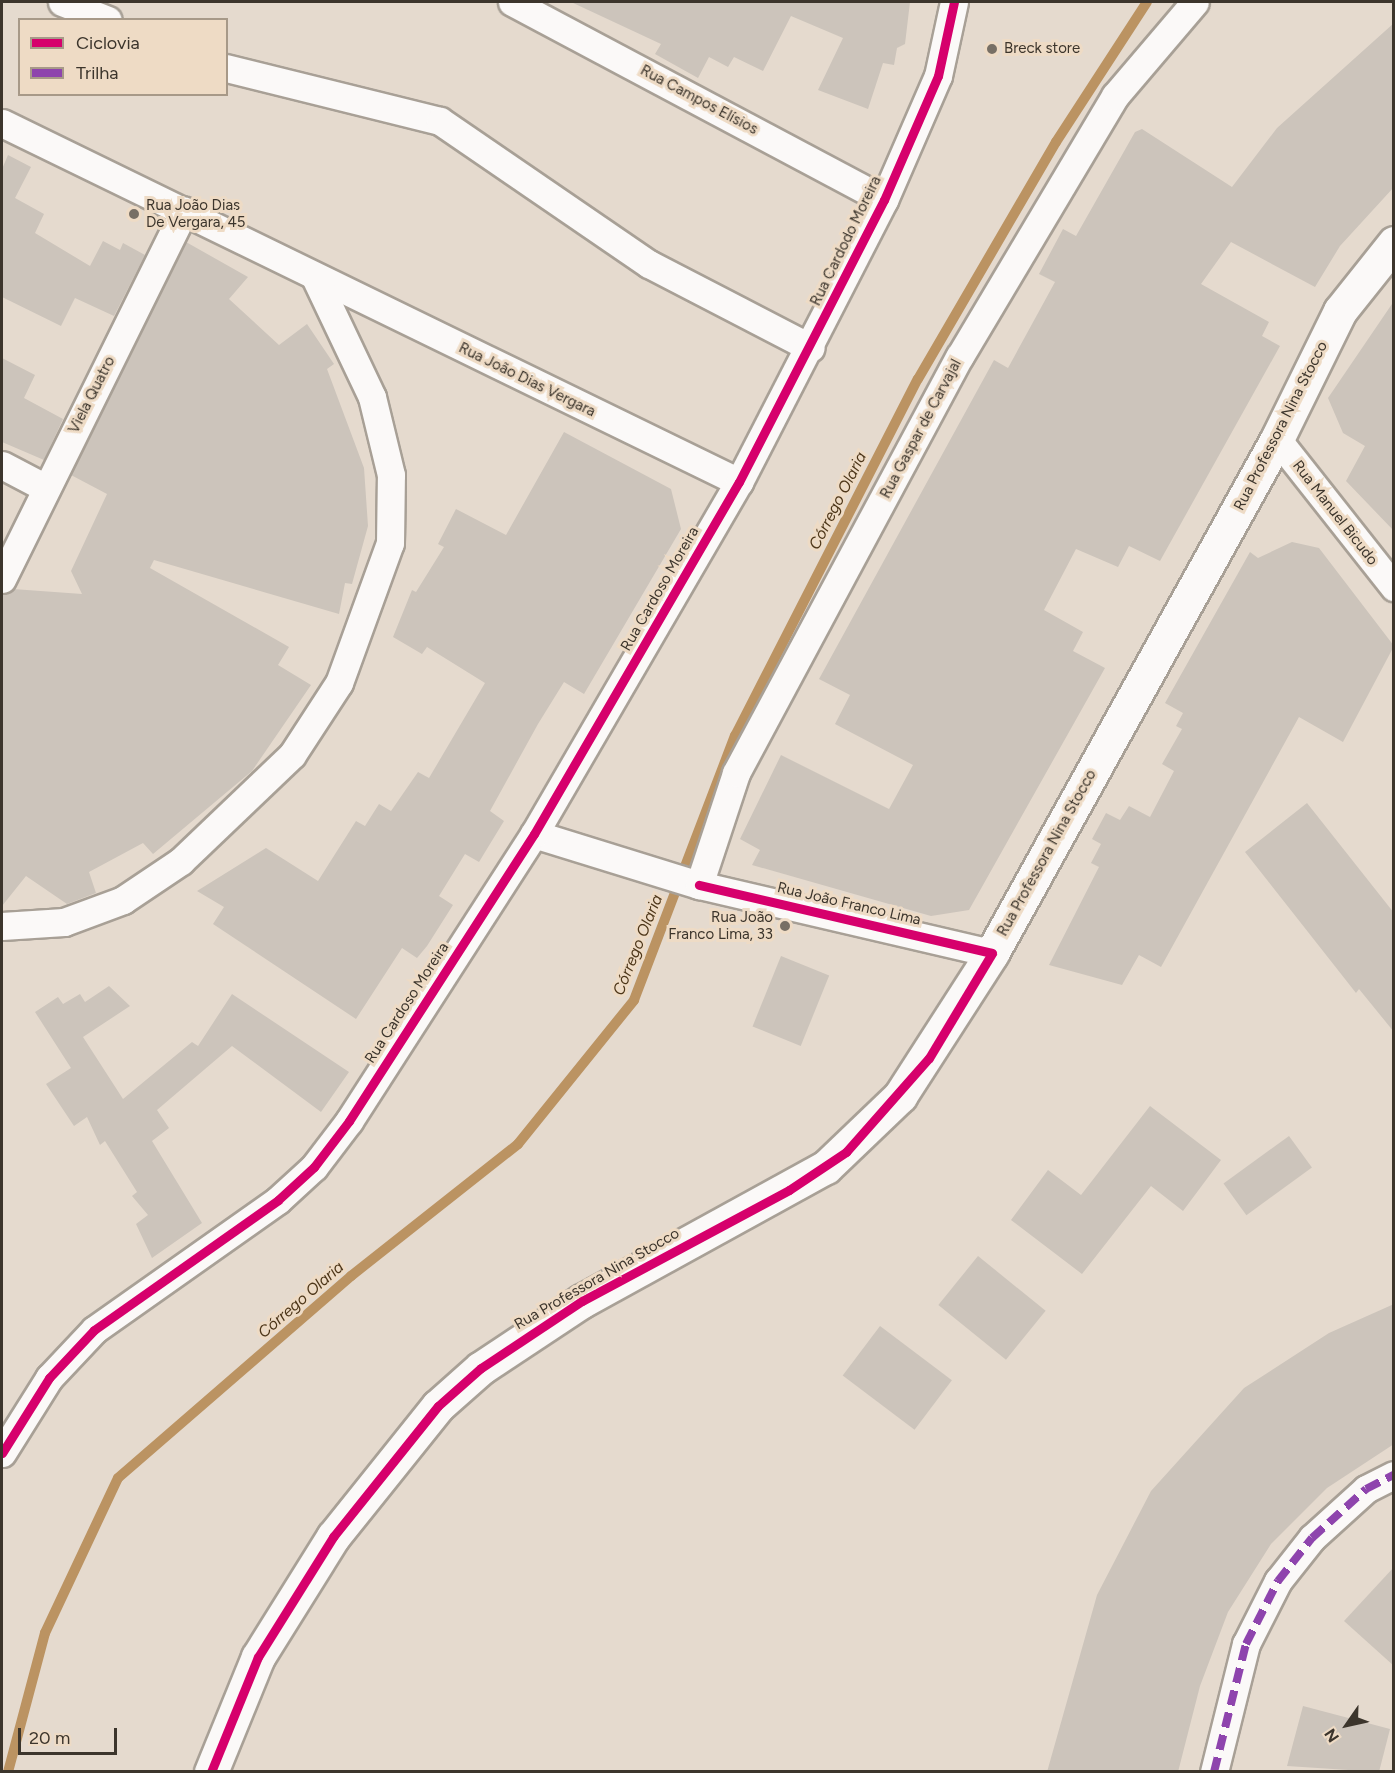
<!DOCTYPE html>
<html>
<head>
<meta charset="utf-8">
<style>
  body { margin:0 }
  #map { position:relative; width:1395px; height:1773px; overflow:hidden; background:#e5dace; font-family:Figtree,sans-serif }
  div>[style] { position:absolute }
  .stream>* { height:10px; margin:-5px; padding:0 5px; transform-origin:5px; border-radius:5px; background:#bb9362 }
  .building>* { inset:0; background:#ccc4bb; transform-origin:0 0 }
  .roads { filter:drop-shadow(2px 0 #a8a096) drop-shadow(-2px 0 #a8a096) drop-shadow(0 2px #a8a096) drop-shadow(0 -2px #a8a096) }
  .minor>* { height:27px; margin:-13.5px; padding:0 13.5px; transform-origin:13.5px; border-radius:13.5px; background:#fbf9f8 }
  .tertiary>* { height:33px; margin:-16.5px; padding:0 16.5px; transform-origin:16.5px; border-radius:16.5px; background:#fbf9f8 }
  .quiet>* { height:8px; margin-top:-4px; transform-origin:0; background:repeating-linear-gradient(90deg,#8e44ad 0 15px,transparent 0 23px) }
  .cycleway>* { height:9px; margin:-4.5px; padding:0 4.5px; transform-origin:4.5px; border-radius:4.5px; background:#d6006c }
  .dots>* { width:16px; height:16px; translate:-50% -50%; box-sizing:border-box; border:3px solid #eedbc5; border-radius:50% }
  span { translate:-50% -50%; white-space:nowrap; text-align:center; line-height:1.15; -webkit-text-stroke:6px #eedbc5; paint-order:stroke }
  .poi-label { font-size:15px; color:#3c352c }
  .left { translate:0 -50%; text-align:left }
  .right { translate:-100% -50%; text-align:right }
  .street-label { font-size:15px; color:#3c352c }
  .water-label { font-size:16px; color:#4d3619; font-style:italic }
  .frame { position:absolute; inset:0; border:3px solid #3c352c; pointer-events:none }
  .legend { position:absolute; left:18px; top:18px; width:210px; height:78px; box-sizing:border-box; background:#eedbc5; border:2px solid #a79988; margin:0; padding:8px 10px; list-style:none; font-size:18px; color:#3c352c }
  .legend li { display:flex; align-items:center; gap:12px; height:30px }
  .legend b { width:30px; border:2px solid #a79988 }
  .north { position:absolute; left:1317px; top:1695px; width:60px; height:60px; -webkit-text-stroke:4px #eedbc5; paint-order:stroke; rotate:236deg; font-size:16px; font-weight:700; line-height:24px; text-align:center; color:#3c352c }
  .north::after { content:''; display:block; margin:auto; width:21px; height:27px; background:#3c352c; clip-path:polygon(50% 0,100% 100%,50% 72%,0 100%) }
  .scale { position:absolute; left:18px; top:1728px; width:99px; height:27px; box-sizing:border-box; border:3px solid #3c352c; border-top:0; padding-left:8px; font-size:18px; line-height:21px; white-space:nowrap; color:#3c352c; -webkit-text-stroke:4px #eedbc5; paint-order:stroke }
</style>
</head>
<body>
<div id="map">
  <div class="stream">
    <i style="left:8px;top:1772px;width:144px;rotate:-75.1deg"></i>
    <i style="left:45px;top:1633px;width:171px;rotate:-64.8deg"></i>
    <i style="left:118px;top:1478px;width:308px;rotate:-40.9deg"></i>
    <i style="left:351px;top:1276px;width:213px;rotate:-38.3deg"></i>
    <i style="left:518px;top:1144px;width:185px;rotate:-51.1deg"></i>
    <i style="left:634px;top:1000px;width:283px;rotate:-69.1deg"></i>
    <i style="left:735px;top:736px;width:401px;rotate:-62.9deg"></i>
    <i style="left:918px;top:379px;width:274px;rotate:-59.8deg"></i>
    <i style="left:1056px;top:142px;width:167px;rotate:-57deg"></i>
  </div>
  <div class="building">
    <i style="clip-path:polygon(571px 2px,910px 2px,905px 44px,897px 48px,894px 65px,883px 63px,868px 109px,818px 90px,843px 38px,791px 16px,763px 71px,734px 57px,728px 67px,709px 57px,698px 78px,655px 54px,661px 44px)"></i>
    <i style="clip-path:polygon(1394px 23px,1394px 187px,1340px 246px,1315px 287px,1231px 242px,1201px 284px,1269px 322px,1262px 336px,1280px 346px,1160px 561px,1129px 546px,1118px 567px,1076px 549px,1044px 610px,1083px 632px,1073px 651px,1105px 668px,969px 910px,931px 916px,752px 865px,760px 850px,740px 839px,781px 755px,889px 809px,913px 765px,835px 724px,850px 695px,819px 679px,994px 360px,1008px 368px,1055px 282px,1039px 274px,1063px 229px,1076px 236px,1135px 132px,1142px 129px,1232px 187px,1277px 128px)"></i>
    <i style="clip-path:polygon(8px 155px,31px 167px,15px 198px,44px 214px,35px 233px,90px 266px,103px 241px,120px 250px,123px 243px,145px 255px,114px 316px,75px 298px,61px 326px,2px 297px,2px 169px)"></i>
    <i style="clip-path:polygon(186px 242px,248px 277px,229px 299px,279px 345px,307px 324px,334px 364px,327px 369px,364px 468px,368px 526px,352px 584px,345px 583px,339px 614px,154px 560px,150px 568px,289px 647px,278px 665px,311px 685px,252px 771px,153px 854px,143px 843px,89px 872px,96px 893px,67px 904px,26px 876px,2px 906px,2px 594px,13px 589px,82px 594px,71px 571px,107px 494px,71px 475px)"></i>
    <i style="clip-path:polygon(1394px 301px,1394px 531px,1346px 481px,1365px 446px,1343px 433px,1328px 398px)"></i>
    <i style="clip-path:polygon(2px 358px,35px 375px,24px 398px,63px 419px,44px 460px,2px 442px)"></i>
    <i style="clip-path:polygon(564px 432px,671px 489px,681px 529px,584px 694px,564px 682px,538px 724px,490px 811px,504px 821px,479px 862px,465px 854px,439px 896px,453px 905px,427px 946px,417px 958px,402px 948px,356px 1019px,213px 924px,224px 907px,197px 891px,266px 848px,318px 881px,356px 821px,365px 826px,379px 804px,391px 811px,418px 772px,429px 778px,485px 683px,427px 647px,422px 654px,393px 637px,412px 590px,416px 592px,444px 547px,438px 544px,456px 509px,506px 535px)"></i>
    <i style="clip-path:polygon(1292px 542px,1319px 548px,1394px 646px,1343px 742px,1299px 717px,1161px 967px,1139px 955px,1122px 985px,1049px 965px,1099px 867px,1091px 863px,1101px 844px,1092px 839px,1106px 813px,1120px 820px,1129px 806px,1150px 817px,1174px 771px,1162px 764px,1182px 729px,1176px 726px,1183px 713px,1165px 703px,1250px 552px,1258px 558px)"></i>
    <i style="clip-path:polygon(1307px 803px,1394px 913px,1394px 1032px,1359px 989px,1356px 993px,1245px 852px)"></i>
    <i style="left:781px;top:956px;width:52px;height:76px;rotate:22deg"></i>
    <i style="clip-path:polygon(109px 986px,130px 1006px,83px 1037px,123px 1099px,192px 1042px,198px 1046px,232px 994px,349px 1072px,321px 1112px,232px 1046px,157px 1110px,169px 1128px,152px 1141px,202px 1223px,152px 1258px,136px 1224px,148px 1215px,132px 1196px,137px 1192px,105px 1141px,100px 1145px,87px 1117px,74px 1126px,46px 1084px,71px 1068px,35px 1012px,58px 997px,63px 1004px,80px 994px,85px 1002px)"></i>
    <i style="clip-path:polygon(1150px 1106px,1221px 1160px,1183px 1211px,1151px 1186px,1082px 1274px,1011px 1220px,1048px 1170px,1081px 1195px)"></i>
    <i style="left:1289px;top:1136px;width:39px;height:81px;rotate:54deg"></i>
    <i style="left:978px;top:1256px;width:87px;height:63px;rotate:39deg"></i>
    <i style="clip-path:polygon(1394px 1304px,1394px 1444px,1327px 1488px,1271px 1544px,1228px 1612px,1200px 1686px,1178px 1772px,1047px 1772px,1097px 1595px,1151px 1491px,1244px 1388px,1329px 1333px)"></i>
    <i style="left:880px;top:1326px;width:90px;height:62px;rotate:37deg"></i>
    <i style="clip-path:polygon(1394px 1567px,1394px 1666px,1344px 1621px)"></i>
    <i style="clip-path:polygon(1303px 1706px,1390px 1729px,1379px 1772px,1287px 1766px)"></i>
  </div>
  <div class="roads">
    <div class="minor">
      <i style="left:62px;top:2px;width:49px;rotate:21.4deg"></i>
      <i style="left:512px;top:2px;width:421px;rotate:28deg"></i>
      <i style="left:226px;top:68px;width:220px;rotate:13.9deg"></i>
      <i style="left:440px;top:121px;width:253px;rotate:34.4deg"></i>
      <i style="left:649px;top:264px;width:182px;rotate:27.4deg"></i>
      <i style="left:2px;top:123px;width:820px;rotate:25.97deg"></i>
      <i style="left:1277px;top:439px;width:189px;rotate:51.7deg"></i>
      <i style="left:2px;top:465px;width:50px;rotate:27.6deg"></i>
      <i style="left:2px;top:579px;width:411px;rotate:-63.7deg"></i>
      <i style="left:534px;top:834px;width:173px;rotate:17.2deg"></i>
      <i style="left:699px;top:885px;width:301px;rotate:13.1deg"></i>
      <i style="left:699px;top:885px;width:118px;rotate:-71.7deg"></i>
      <i style="left:736px;top:773px;width:473px;rotate:-61.8deg"></i>
      <i style="left:960px;top:356px;width:303px;rotate:-59.2deg"></i>
      <i style="left:1115px;top:96px;width:123px;rotate:-49.6deg"></i>
      <i style="left:2px;top:926px;width:62px;rotate:-3.7deg"></i>
      <i style="left:64px;top:922px;width:63px;rotate:-20.4deg"></i>
      <i style="left:123px;top:900px;width:70px;rotate:-33.9deg"></i>
      <i style="left:181px;top:861px;width:153px;rotate:-43.7deg"></i>
      <i style="left:292px;top:755px;width:86px;rotate:-56.9deg"></i>
      <i style="left:339px;top:683px;width:149px;rotate:-70deg"></i>
      <i style="left:390px;top:543px;width:68px;rotate:-89.2deg"></i>
      <i style="left:391px;top:475px;width:80px;rotate:-103.7deg"></i>
      <i style="left:372px;top:397px;width:133px;rotate:-115.4deg"></i>
      <i style="left:2px;top:1453px;width:89px;rotate:-57.9deg"></i>
      <i style="left:49px;top:1378px;width:66px;rotate:-46.8deg"></i>
      <i style="left:94px;top:1330px;width:225px;rotate:-35.2deg"></i>
      <i style="left:278px;top:1200px;width:49px;rotate:-42.5deg"></i>
      <i style="left:314px;top:1167px;width:58px;rotate:-52.7deg"></i>
      <i style="left:349px;top:1121px;width:341px;rotate:-57.2deg"></i>
      <i style="left:534px;top:834px;width:407px;rotate:-59.8deg"></i>
      <i style="left:739px;top:482px;width:317px;rotate:-62.8deg"></i>
      <i style="left:884px;top:200px;width:135px;rotate:-66.5deg"></i>
      <i style="left:938px;top:76px;width:76px;rotate:-77.8deg"></i>
      <i style="left:1214px;top:1772px;width:132px;rotate:-76deg"></i>
      <i style="left:1246px;top:1644px;width:71px;rotate:-63.1deg"></i>
      <i style="left:1278px;top:1581px;width:55px;rotate:-51.7deg"></i>
      <i style="left:1312px;top:1538px;width:73px;rotate:-42.2deg"></i>
      <i style="left:1366px;top:1489px;width:31px;rotate:-27deg"></i>
    </div>
    <div class="tertiary">
      <i style="left:211px;top:1772px;width:124px;rotate:-67.8deg"></i>
      <i style="left:258px;top:1657px;width:142px;rotate:-58deg"></i>
      <i style="left:333px;top:1537px;width:168px;rotate:-51.3deg"></i>
      <i style="left:438px;top:1406px;width:57px;rotate:-41.5deg"></i>
      <i style="left:481px;top:1368px;width:121px;rotate:-33.6deg"></i>
      <i style="left:582px;top:1301px;width:278px;rotate:-28.8deg"></i>
      <i style="left:826px;top:1167px;width:103px;rotate:-43.8deg"></i>
      <i style="left:900px;top:1096px;width:170px;rotate:-57.2deg"></i>
      <i style="left:992px;top:953px;width:588px;rotate:-60.99deg"></i>
      <i style="left:1277px;top:439px;width:143px;rotate:-63.8deg"></i>
      <i style="left:1340px;top:311px;width:87px;rotate:-51.5deg"></i>
    </div>
  </div>
  <div class="quiet">
    <i style="left:1214px;top:1772px;width:132px;rotate:-76deg"></i>
    <i style="left:1246px;top:1644px;width:71px;rotate:-63.1deg"></i>
    <i style="left:1278px;top:1581px;width:55px;rotate:-51.7deg"></i>
    <i style="left:1312px;top:1538px;width:73px;rotate:-42.2deg"></i>
    <i style="left:1366px;top:1489px;width:31px;rotate:-27deg"></i>
  </div>
  <div class="cycleway">
    <i style="left:2px;top:1453px;width:89px;rotate:-57.9deg"></i>
    <i style="left:49px;top:1378px;width:66px;rotate:-46.8deg"></i>
    <i style="left:94px;top:1330px;width:225px;rotate:-35.2deg"></i>
    <i style="left:278px;top:1200px;width:49px;rotate:-42.5deg"></i>
    <i style="left:314px;top:1167px;width:58px;rotate:-52.7deg"></i>
    <i style="left:349px;top:1121px;width:341px;rotate:-57.2deg"></i>
    <i style="left:534px;top:834px;width:407px;rotate:-59.8deg"></i>
    <i style="left:739px;top:482px;width:317px;rotate:-62.8deg"></i>
    <i style="left:884px;top:200px;width:135px;rotate:-66.5deg"></i>
    <i style="left:938px;top:76px;width:76px;rotate:-77.8deg"></i>
    <i style="left:211px;top:1772px;width:124px;rotate:-67.8deg"></i>
    <i style="left:258px;top:1657px;width:142px;rotate:-58deg"></i>
    <i style="left:333px;top:1537px;width:168px;rotate:-51.3deg"></i>
    <i style="left:438px;top:1406px;width:57px;rotate:-41.5deg"></i>
    <i style="left:481px;top:1368px;width:121px;rotate:-33.6deg"></i>
    <i style="left:582px;top:1301px;width:235px;rotate:-28.2deg"></i>
    <i style="left:789px;top:1190px;width:69px;rotate:-33.7deg"></i>
    <i style="left:846px;top:1152px;width:125px;rotate:-48.6deg"></i>
    <i style="left:929px;top:1058px;width:122px;rotate:-59deg"></i>
    <i style="left:992px;top:953px;width:301px;rotate:-166.9deg"></i>
  </div>
  <div class="dots">
    <i style="left:992px;top:49px;background:#776f65"></i>
    <i style="left:134px;top:214px;background:#776f65"></i>
    <i style="left:785px;top:926px;background:#776f65"></i>
  </div>
  <div class="poi-label">
    <span class="left" style="left:1004px;top:49px">Breck store</span>
    <span class="left" style="left:146px;top:214px">Rua João Dias<br>De Vergara, 45</span>
    <span class="right" style="left:773px;top:926px">Rua João<br>Franco Lima, 33</span>
  </div>
  <div class="street-label">
    <span style="left:699px;top:100px;rotate:28deg">Rua Campos Elísios</span>
    <span style="left:846px;top:241px;rotate:-64deg">Rua Cardodo Moreira</span>
    <span style="left:527px;top:380px;rotate:26deg">Rua João Dias Vergara</span>
    <span style="left:92px;top:395px;rotate:-63deg">Viela Quatro</span>
    <span style="left:1281px;top:426px;rotate:-63deg">Rua Professora Nina Stocco</span>
    <span style="left:921px;top:429px;rotate:-62deg">Rua Gaspar de Carvajal</span>
    <span style="left:1335px;top:513px;rotate:52deg">Rua Manuel Bicudo</span>
    <span style="left:660px;top:589px;rotate:-60deg">Rua Cardoso Moreira</span>
    <span style="left:1047px;top:853px;rotate:-61deg">Rua Professora Nina Stocco</span>
    <span style="left:849px;top:904px;rotate:13deg">Rua João Franco Lima</span>
    <span style="left:407px;top:1003px;rotate:-57deg">Rua Cardoso Moreira</span>
    <span style="left:597px;top:1279px;rotate:-30deg">Rua Professora Nina Stocco</span>
  </div>
  <div class="water-label">
    <span style="left:838px;top:501px;rotate:-63deg">Córrego Olaria</span>
    <span style="left:638px;top:945px;rotate:-68deg">Córrego Olaria</span>
    <span style="left:301px;top:1300px;rotate:-41deg">Córrego Olaria</span>
  </div>
  <div class="frame"></div>
  <ul class="legend">
  <li><b style="height:8px;background:#d6006c"></b>Ciclovia</li>
  <li><b style="height:8px;background:#8e44ad"></b>Trilha</li>
  </ul>
  <div class="north">N</div>
  <div class="scale">20 m</div>
</div>
</body>
</html>
